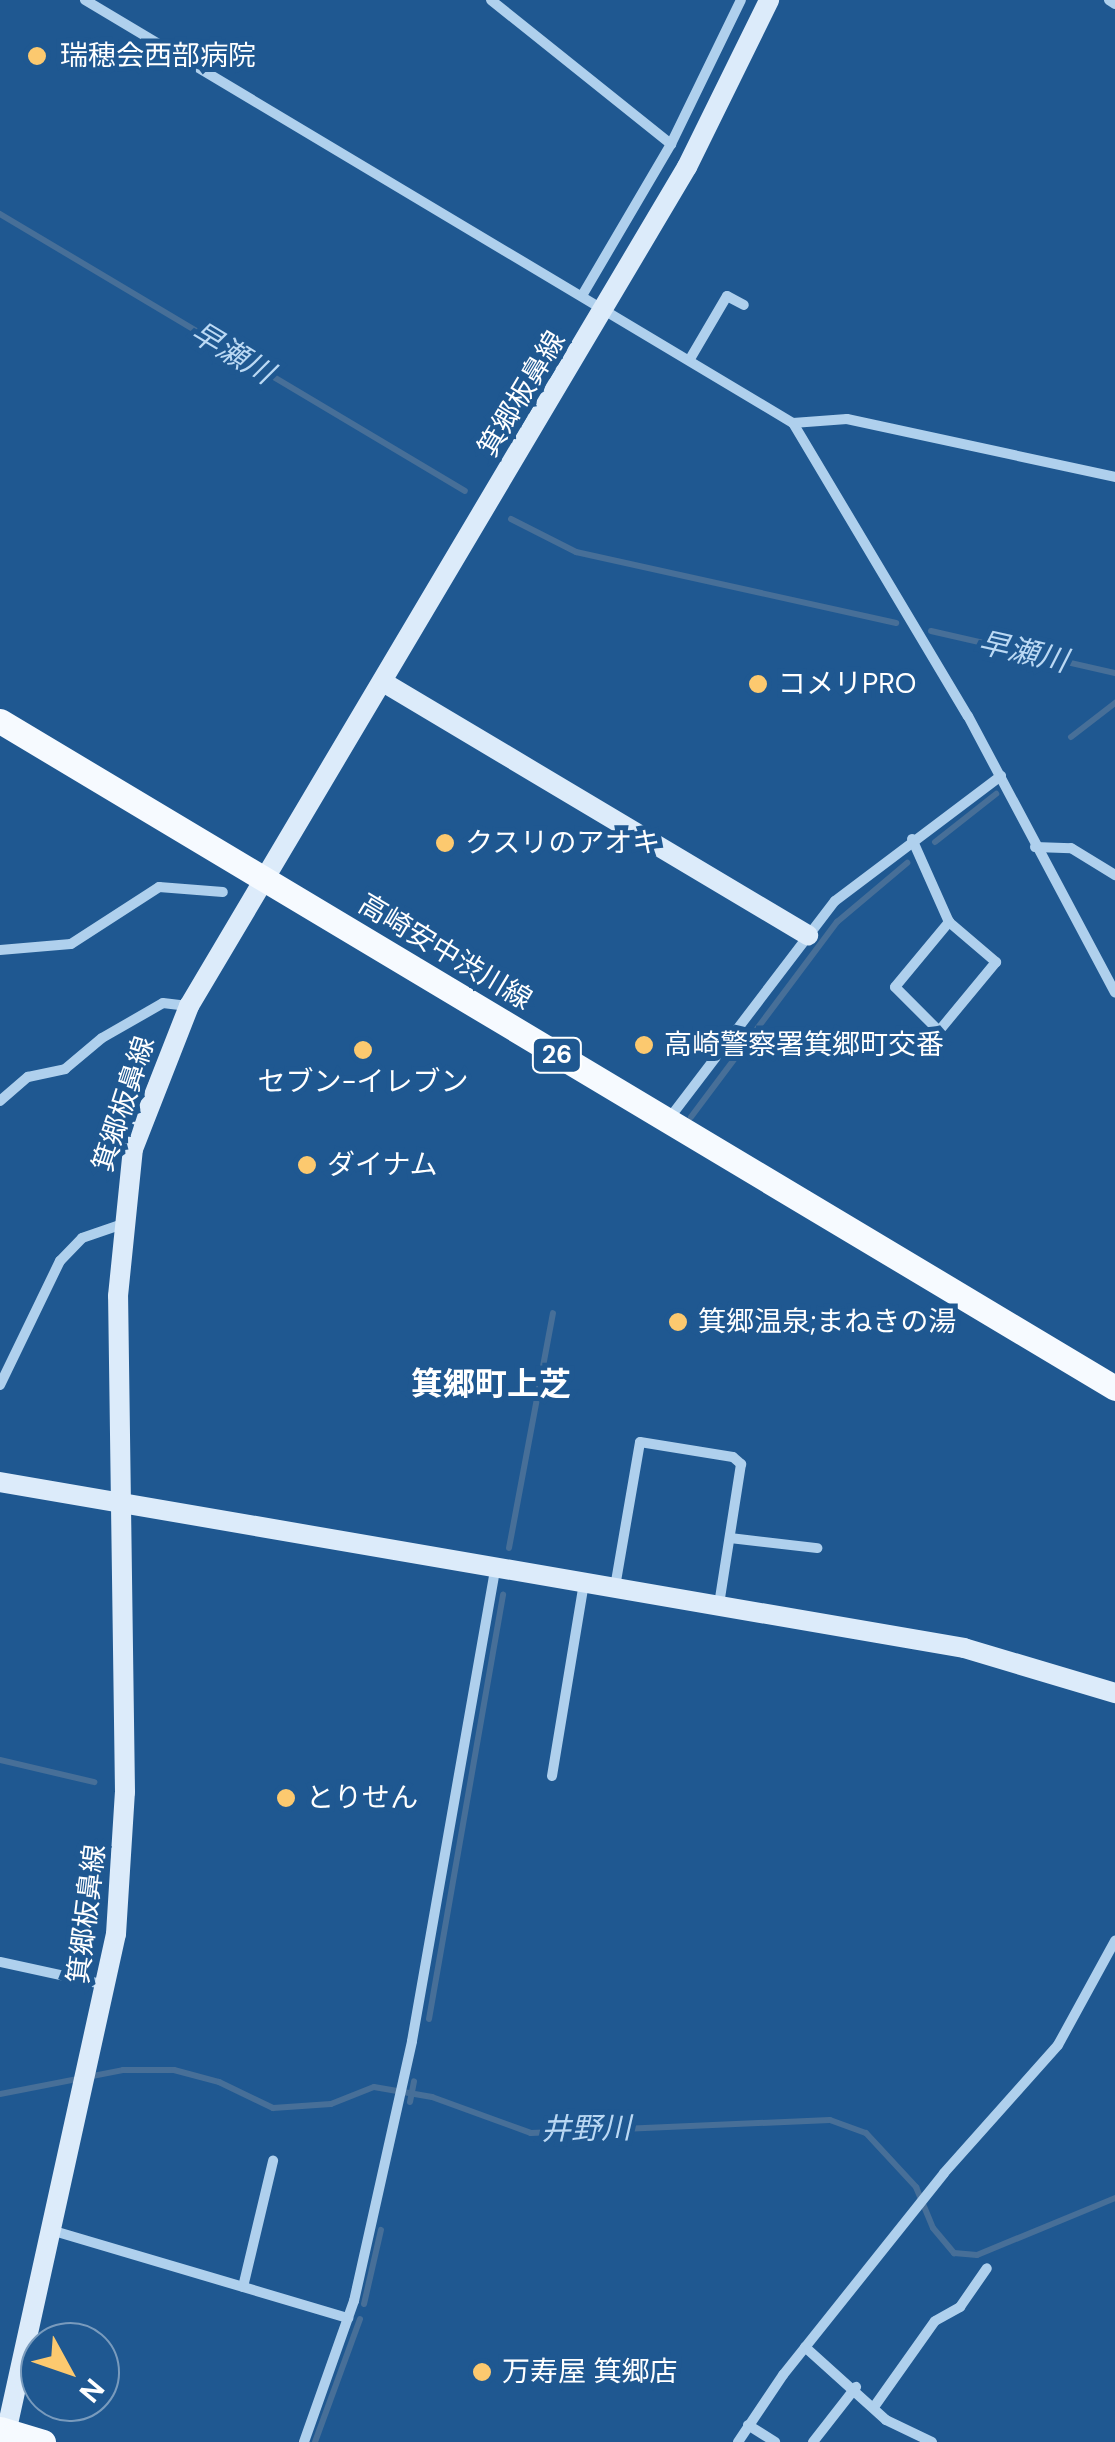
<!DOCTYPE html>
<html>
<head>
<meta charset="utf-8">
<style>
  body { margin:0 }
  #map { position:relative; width:1115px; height:2442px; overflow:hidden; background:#1f5891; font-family:"DM Sans","Noto Sans JP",sans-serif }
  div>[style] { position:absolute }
  .stream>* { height:6px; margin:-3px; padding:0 3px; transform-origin:3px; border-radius:3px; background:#476f98 }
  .street>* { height:10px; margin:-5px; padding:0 5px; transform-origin:5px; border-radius:5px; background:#afd0ed }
  .secondary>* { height:20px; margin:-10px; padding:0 10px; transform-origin:10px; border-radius:10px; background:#dcebfa }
  .primary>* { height:25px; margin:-12.5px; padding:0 12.5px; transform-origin:12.5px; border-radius:12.5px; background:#f6faff }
  .dots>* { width:28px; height:28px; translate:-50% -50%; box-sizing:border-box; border:5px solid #1f5891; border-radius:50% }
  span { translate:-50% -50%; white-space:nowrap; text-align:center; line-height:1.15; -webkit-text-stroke:10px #1f5891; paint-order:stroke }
  .shield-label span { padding:2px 8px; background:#1f5891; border:2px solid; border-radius:8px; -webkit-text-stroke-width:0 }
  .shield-label { font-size:25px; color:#fff; font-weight:700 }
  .poi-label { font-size:28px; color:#fff }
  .left { translate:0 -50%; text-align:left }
  .street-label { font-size:28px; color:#fff }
  .water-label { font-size:30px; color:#bbd9f4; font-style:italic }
  .quarter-label { font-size:32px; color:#fff; font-weight:700 }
  .north { position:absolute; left:20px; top:2322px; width:100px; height:100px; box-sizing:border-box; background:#1f5891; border:2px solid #799bbd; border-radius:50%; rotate:130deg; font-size:28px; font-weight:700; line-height:40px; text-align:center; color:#fff }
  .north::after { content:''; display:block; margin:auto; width:35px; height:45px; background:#fcc96f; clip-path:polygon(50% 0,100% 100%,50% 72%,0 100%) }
</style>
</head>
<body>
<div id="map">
  <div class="stream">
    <i style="left:0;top:214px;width:541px;rotate:30.78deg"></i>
    <i style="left:511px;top:519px;width:73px;rotate:26.9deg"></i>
    <i style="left:576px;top:552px;width:328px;rotate:12.5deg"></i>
    <i style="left:931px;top:631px;width:189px;rotate:12.9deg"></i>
    <i style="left:1071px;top:737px;width:56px;rotate:-37.7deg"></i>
    <i style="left:935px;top:842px;width:78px;rotate:-38.2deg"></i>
    <i style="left:691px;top:1117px;width:244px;rotate:-53.2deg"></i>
    <i style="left:837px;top:922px;width:92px;rotate:-40.1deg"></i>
    <i style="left:509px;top:1548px;width:239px;rotate:-79.4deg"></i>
    <i style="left:0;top:1760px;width:97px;rotate:13.2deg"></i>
    <i style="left:429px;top:2019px;width:431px;rotate:-80.1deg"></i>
    <i style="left:0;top:2094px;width:125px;rotate:-11deg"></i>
    <i style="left:123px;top:2070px;width:51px"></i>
    <i style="left:174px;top:2070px;width:47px;rotate:14.9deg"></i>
    <i style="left:219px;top:2082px;width:60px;rotate:25.7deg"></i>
    <i style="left:273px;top:2108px;width:58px;rotate:-3.9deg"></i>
    <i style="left:331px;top:2104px;width:46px;rotate:-21.6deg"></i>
    <i style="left:374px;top:2087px;width:59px;rotate:9.8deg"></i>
    <i style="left:432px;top:2097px;width:105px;rotate:20deg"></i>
    <i style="left:531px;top:2133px;width:299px;rotate:-2.5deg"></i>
    <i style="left:830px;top:2120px;width:38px;rotate:20deg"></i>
    <i style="left:866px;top:2133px;width:74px;rotate:47.2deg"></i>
    <i style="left:916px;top:2187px;width:44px;rotate:67.5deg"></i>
    <i style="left:933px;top:2228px;width:33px;rotate:50deg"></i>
    <i style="left:954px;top:2253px;width:23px;rotate:5deg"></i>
    <i style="left:977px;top:2255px;width:149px;rotate:-22.4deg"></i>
    <i style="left:410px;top:2102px;width:21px;rotate:-79deg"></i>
    <i style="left:364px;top:2304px;width:76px;rotate:-77.1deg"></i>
    <i style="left:315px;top:2442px;width:131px;rotate:-69.9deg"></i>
  </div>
  <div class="street">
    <i style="left:85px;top:0;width:825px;rotate:30.86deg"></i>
    <i style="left:793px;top:423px;width:341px;rotate:59.2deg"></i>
    <i style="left:968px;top:716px;width:313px;rotate:62deg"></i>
    <i style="left:491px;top:0;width:231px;rotate:38.7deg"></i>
    <i style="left:1109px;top:0;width:7px;rotate:34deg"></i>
    <i style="left:583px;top:294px;width:174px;rotate:-59.6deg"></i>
    <i style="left:671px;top:144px;width:160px;rotate:-64.1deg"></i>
    <i style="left:690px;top:359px;width:73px;rotate:-59.6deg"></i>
    <i style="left:727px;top:296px;width:19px;rotate:28deg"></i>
    <i style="left:793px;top:423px;width:54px;rotate:-4.2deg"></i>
    <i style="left:847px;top:419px;width:274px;rotate:12.2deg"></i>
    <i style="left:912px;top:839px;width:91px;rotate:66deg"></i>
    <i style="left:949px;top:922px;width:62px;rotate:40.4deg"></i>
    <i style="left:996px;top:962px;width:89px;rotate:129.6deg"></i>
    <i style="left:939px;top:1031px;width:62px;rotate:-135deg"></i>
    <i style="left:895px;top:987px;width:85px;rotate:-50.3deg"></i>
    <i style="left:1035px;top:847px;width:36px;rotate:2deg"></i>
    <i style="left:1071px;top:848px;width:52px;rotate:31.5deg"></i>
    <i style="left:0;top:950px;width:71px;rotate:-4.8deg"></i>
    <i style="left:71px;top:944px;width:105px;rotate:-32.9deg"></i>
    <i style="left:159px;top:887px;width:64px;rotate:4.5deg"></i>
    <i style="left:0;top:1101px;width:37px;rotate:-41deg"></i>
    <i style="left:28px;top:1077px;width:38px;rotate:-12deg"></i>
    <i style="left:65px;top:1069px;width:48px;rotate:-40deg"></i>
    <i style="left:102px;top:1038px;width:70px;rotate:-29.8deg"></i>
    <i style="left:163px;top:1003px;width:25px;rotate:7deg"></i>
    <i style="left:668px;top:1120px;width:275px;rotate:-52.7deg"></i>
    <i style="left:835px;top:901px;width:208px;rotate:-37deg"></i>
    <i style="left:0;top:1385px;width:138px;rotate:-64.2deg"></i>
    <i style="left:60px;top:1261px;width:32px;rotate:-46deg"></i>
    <i style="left:82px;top:1238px;width:40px;rotate:-18.9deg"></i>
    <i style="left:730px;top:1538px;width:88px;rotate:6.6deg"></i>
    <i style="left:615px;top:1587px;width:147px;rotate:-80.2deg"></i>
    <i style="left:640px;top:1442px;width:94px;rotate:9.2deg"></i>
    <i style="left:733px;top:1457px;width:11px;rotate:41deg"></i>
    <i style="left:741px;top:1464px;width:143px;rotate:98.9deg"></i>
    <i style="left:552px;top:1776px;width:196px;rotate:-80.6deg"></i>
    <i style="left:0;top:1962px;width:108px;rotate:12.2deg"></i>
    <i style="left:54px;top:2231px;width:307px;rotate:16.5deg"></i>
    <i style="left:243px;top:2287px;width:130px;rotate:-76.6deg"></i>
    <i style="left:805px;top:2347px;width:109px;rotate:42deg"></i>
    <i style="left:886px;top:2420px;width:51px;rotate:25.6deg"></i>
    <i style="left:874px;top:2407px;width:105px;rotate:-54.7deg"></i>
    <i style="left:935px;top:2321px;width:29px;rotate:-29deg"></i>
    <i style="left:960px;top:2307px;width:47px;rotate:-55.3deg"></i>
    <i style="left:748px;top:2425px;width:32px;rotate:32deg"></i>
    <i style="left:304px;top:2442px;width:150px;rotate:-70.5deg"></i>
    <i style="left:354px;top:2301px;width:266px;rotate:-77.4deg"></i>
    <i style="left:412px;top:2041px;width:479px;rotate:-80deg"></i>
    <i style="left:738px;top:2442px;width:81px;rotate:-56.1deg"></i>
    <i style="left:783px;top:2375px;width:258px;rotate:-51.4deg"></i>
    <i style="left:944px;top:2173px;width:171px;rotate:-48.3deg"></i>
    <i style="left:1058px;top:2045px;width:119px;rotate:-61.3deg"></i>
    <i style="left:813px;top:2442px;width:70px;rotate:-52deg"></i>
  </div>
  <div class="secondary">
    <i style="left:383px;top:682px;width:495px;rotate:30.8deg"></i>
    <i style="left:0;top:1482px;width:978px;rotate:9.77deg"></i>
    <i style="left:964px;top:1648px;width:158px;rotate:16.6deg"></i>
    <i style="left:4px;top:2442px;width:520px;rotate:-77.57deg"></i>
    <i style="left:116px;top:1934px;width:142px;rotate:-86.4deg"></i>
    <i style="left:125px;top:1792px;width:496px;rotate:-90.8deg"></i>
    <i style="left:118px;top:1296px;width:148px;rotate:-84.2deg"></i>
    <i style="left:133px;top:1149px;width:154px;rotate:-68.6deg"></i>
    <i style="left:189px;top:1006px;width:976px;rotate:-59.31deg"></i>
    <i style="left:687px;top:167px;width:186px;rotate:-63.8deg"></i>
  </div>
  <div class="primary">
    <i style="left:0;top:721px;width:1299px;rotate:30.89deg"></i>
    <i style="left:0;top:2429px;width:45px;rotate:16.8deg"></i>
  </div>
  <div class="dots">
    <i style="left:37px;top:56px;background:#fcc96f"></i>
    <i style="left:758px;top:684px;background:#fcc96f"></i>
    <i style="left:445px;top:843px;background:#fcc96f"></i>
    <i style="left:644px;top:1045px;background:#fcc96f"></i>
    <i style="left:363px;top:1050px;background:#fcc96f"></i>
    <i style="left:307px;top:1165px;background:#fcc96f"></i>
    <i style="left:678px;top:1322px;background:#fcc96f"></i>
    <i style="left:286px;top:1798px;background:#fcc96f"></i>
    <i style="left:482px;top:2372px;background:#fcc96f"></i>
  </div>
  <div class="shield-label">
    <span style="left:557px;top:1055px">26</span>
  </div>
  <div class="poi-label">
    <span class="left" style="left:60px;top:56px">瑞穂会西部病院</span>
    <span class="left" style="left:778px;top:684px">コメリPRO</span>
    <span class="left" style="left:465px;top:843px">クスリのアオキ</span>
    <span class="left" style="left:664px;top:1045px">高崎警察署箕郷町交番</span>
    <span style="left:363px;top:1082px">セブン-イレブン</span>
    <span class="left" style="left:327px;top:1165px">ダイナム</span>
    <span class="left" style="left:698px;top:1322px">箕郷温泉;まねきの湯</span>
    <span class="left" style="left:306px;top:1798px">とりせん</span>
    <span class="left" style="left:502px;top:2372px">万寿屋 箕郷店</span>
  </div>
  <div class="street-label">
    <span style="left:522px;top:394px;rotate:-59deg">箕郷板鼻線</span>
    <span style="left:445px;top:952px;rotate:31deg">高崎安中渋川線</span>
    <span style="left:124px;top:1104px;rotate:-72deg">箕郷板鼻線</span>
    <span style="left:87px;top:1914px;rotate:-83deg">箕郷板鼻線</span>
  </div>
  <div class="water-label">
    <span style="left:232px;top:353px;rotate:31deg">早瀬川</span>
    <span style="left:1023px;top:652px;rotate:13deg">早瀬川</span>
    <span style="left:586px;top:2129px;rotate:-1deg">井野川</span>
  </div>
  <div class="quarter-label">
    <span style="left:491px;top:1384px">箕郷町上芝</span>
  </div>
  <div class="north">N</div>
</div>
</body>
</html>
